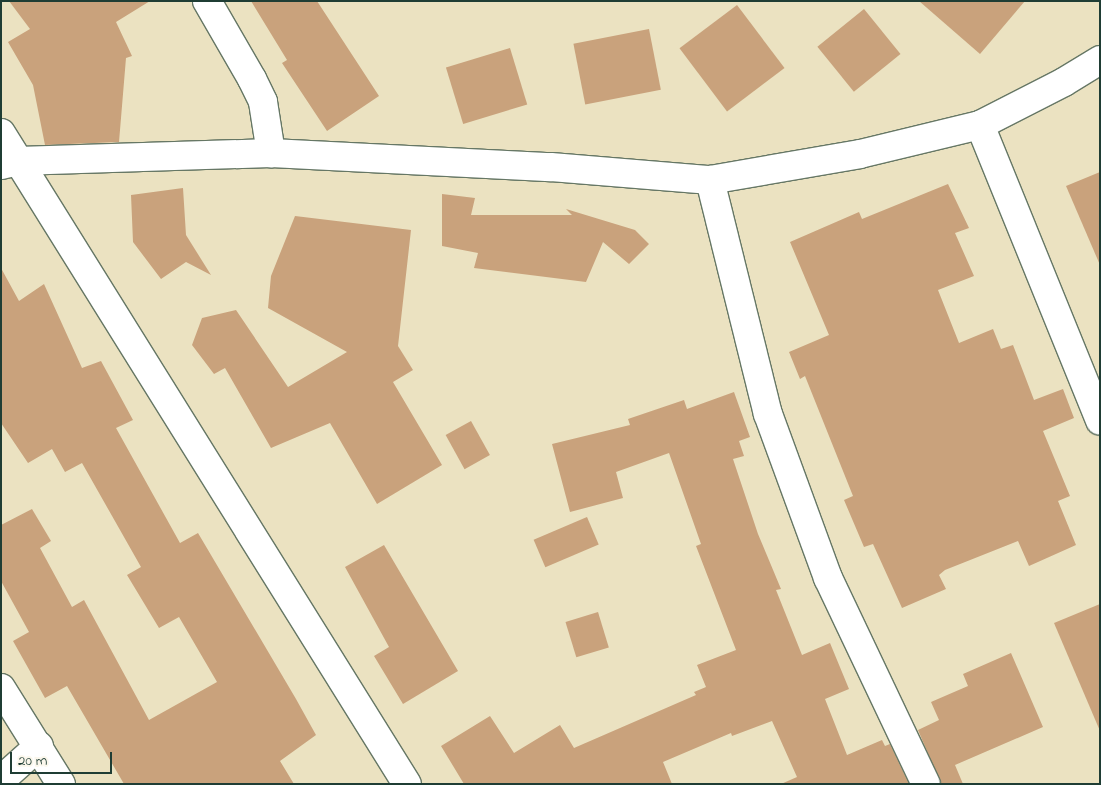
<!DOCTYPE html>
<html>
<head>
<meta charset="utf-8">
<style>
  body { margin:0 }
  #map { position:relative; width:1101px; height:785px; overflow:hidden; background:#ebe2c1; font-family:"Indie Flower",sans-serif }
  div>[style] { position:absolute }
  .building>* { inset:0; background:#c9a27c; transform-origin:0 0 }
  .roads { filter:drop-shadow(1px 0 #667765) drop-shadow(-1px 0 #667765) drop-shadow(0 1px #667765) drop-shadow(0 -1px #667765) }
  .minor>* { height:28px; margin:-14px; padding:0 14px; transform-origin:14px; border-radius:14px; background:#fff }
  span { translate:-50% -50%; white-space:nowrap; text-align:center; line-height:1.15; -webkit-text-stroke:4px #fbf7ec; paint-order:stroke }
  .frame { position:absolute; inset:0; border:2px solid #1f3d34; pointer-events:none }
  .scale { position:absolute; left:10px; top:752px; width:102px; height:22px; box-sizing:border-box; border:2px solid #1f3d34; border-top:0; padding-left:6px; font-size:15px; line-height:18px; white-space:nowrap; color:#1f3d34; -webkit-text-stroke:4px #fbf7ec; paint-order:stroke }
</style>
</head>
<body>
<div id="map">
  <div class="building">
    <i style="clip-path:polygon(9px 1px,150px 1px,116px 22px,132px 56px,126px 58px,119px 142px,45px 145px,33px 85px,8px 42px,30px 29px)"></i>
    <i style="clip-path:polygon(251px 1px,317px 1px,379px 96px,327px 131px,282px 63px,287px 60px)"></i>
    <i style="clip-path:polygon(919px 1px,1025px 1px,980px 54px)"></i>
    <i style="left:737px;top:5px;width:79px;height:72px;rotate:53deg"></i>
    <i style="left:864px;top:9px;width:58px;height:60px;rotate:51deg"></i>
    <i style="left:649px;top:29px;width:62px;height:77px;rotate:79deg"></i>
    <i style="left:510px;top:48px;width:59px;height:67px;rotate:73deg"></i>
    <i style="clip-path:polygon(1100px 172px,1100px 265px,1066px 186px)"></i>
    <i style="clip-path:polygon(948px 184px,969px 228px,955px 233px,974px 276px,938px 290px,959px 343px,993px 329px,1001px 349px,1013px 345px,1034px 400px,1063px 389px,1074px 418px,1043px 431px,1070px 496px,1058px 501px,1076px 545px,1029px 566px,1018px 541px,945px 570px,939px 575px,946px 589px,902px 608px,873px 544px,864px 547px,844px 500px,853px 496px,805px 376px,800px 379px,789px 352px,829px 335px,790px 242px,859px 212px,862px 219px)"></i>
    <i style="clip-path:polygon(183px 188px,186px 235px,211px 275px,186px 262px,161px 279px,133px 242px,131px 195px)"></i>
    <i style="clip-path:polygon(442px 194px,475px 198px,471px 215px,572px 215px,566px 209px,635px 230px,649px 244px,629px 264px,603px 242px,586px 282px,474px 268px,478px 253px,442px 246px)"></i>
    <i style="clip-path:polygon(295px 216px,411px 230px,398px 346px,413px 370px,393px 382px,442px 465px,377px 504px,330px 423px,271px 448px,225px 368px,214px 374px,192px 345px,202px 318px,236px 310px,288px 387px,347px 352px,268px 308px,271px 276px)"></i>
    <i style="clip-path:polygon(1px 268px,19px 301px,44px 284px,82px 368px,101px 361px,133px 420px,116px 428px,180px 543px,198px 533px,296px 699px,316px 735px,280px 761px,294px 784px,124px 784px,67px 686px,45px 698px,13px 641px,29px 632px,1px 581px,1px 525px,32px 509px,51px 541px,40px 548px,72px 607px,84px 600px,149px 720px,217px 682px,179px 617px,159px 628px,127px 575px,141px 567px,82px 463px,65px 472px,52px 449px,28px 463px,1px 423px)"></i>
    <i style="clip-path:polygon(734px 392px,750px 437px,739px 441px,744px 456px,733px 459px,758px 534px,781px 589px,776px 590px,802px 655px,830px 643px,849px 689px,825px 699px,847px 755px,882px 740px,885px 746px,890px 744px,909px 784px,781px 784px,797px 777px,772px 721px,732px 736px,731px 733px,663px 762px,672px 784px,464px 784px,441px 746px,490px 716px,514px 753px,560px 725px,574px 748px,696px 695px,694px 692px,706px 687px,697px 665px,736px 650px,696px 546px,701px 544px,669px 453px,616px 472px,623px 498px,570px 512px,552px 444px,630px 425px,628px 419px,684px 400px,687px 409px)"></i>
    <i style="left:471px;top:421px;width:39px;height:29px;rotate:61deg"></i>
    <i style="left:587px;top:517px;width:30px;height:58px;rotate:67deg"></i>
    <i style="clip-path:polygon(384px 545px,458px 671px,403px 704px,374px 656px,389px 647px,345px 567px)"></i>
    <i style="clip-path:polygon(1100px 604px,1100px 731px,1054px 623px)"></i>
    <i style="left:598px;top:612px;width:37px;height:34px;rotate:73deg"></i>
    <i style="clip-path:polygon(1011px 653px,1043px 727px,955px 765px,963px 784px,941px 784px,918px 730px,939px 720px,931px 702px,968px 686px,963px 674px)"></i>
  </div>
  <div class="roads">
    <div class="minor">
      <i style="left:207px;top:1px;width:90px;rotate:60deg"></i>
      <i style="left:252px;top:79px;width:25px;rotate:64deg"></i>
      <i style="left:263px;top:102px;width:52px;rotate:81.1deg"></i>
      <i style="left:980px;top:125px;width:319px;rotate:67.9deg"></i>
      <i style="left:1px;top:133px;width:767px;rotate:58.05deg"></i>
      <i style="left:1px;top:165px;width:17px;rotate:-13deg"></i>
      <i style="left:18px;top:161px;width:253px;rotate:-1.8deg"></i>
      <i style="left:271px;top:153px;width:280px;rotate:2.9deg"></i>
      <i style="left:551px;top:167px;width:160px;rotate:4.7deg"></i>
      <i style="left:710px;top:180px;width:152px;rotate:-9.8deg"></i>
      <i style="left:860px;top:154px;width:123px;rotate:-13.6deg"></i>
      <i style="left:980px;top:125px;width:94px;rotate:-27.1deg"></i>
      <i style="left:1064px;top:82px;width:42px;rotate:-31.4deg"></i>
      <i style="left:710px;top:180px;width:241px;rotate:76.1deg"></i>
      <i style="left:768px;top:414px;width:175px;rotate:69.9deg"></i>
      <i style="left:828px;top:578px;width:228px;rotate:64.6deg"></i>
      <i style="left:1px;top:688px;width:113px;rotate:58deg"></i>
      <i style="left:1px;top:780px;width:51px;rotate:-41.8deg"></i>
    </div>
  </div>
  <div class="frame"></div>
  <div class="scale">20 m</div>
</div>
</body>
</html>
